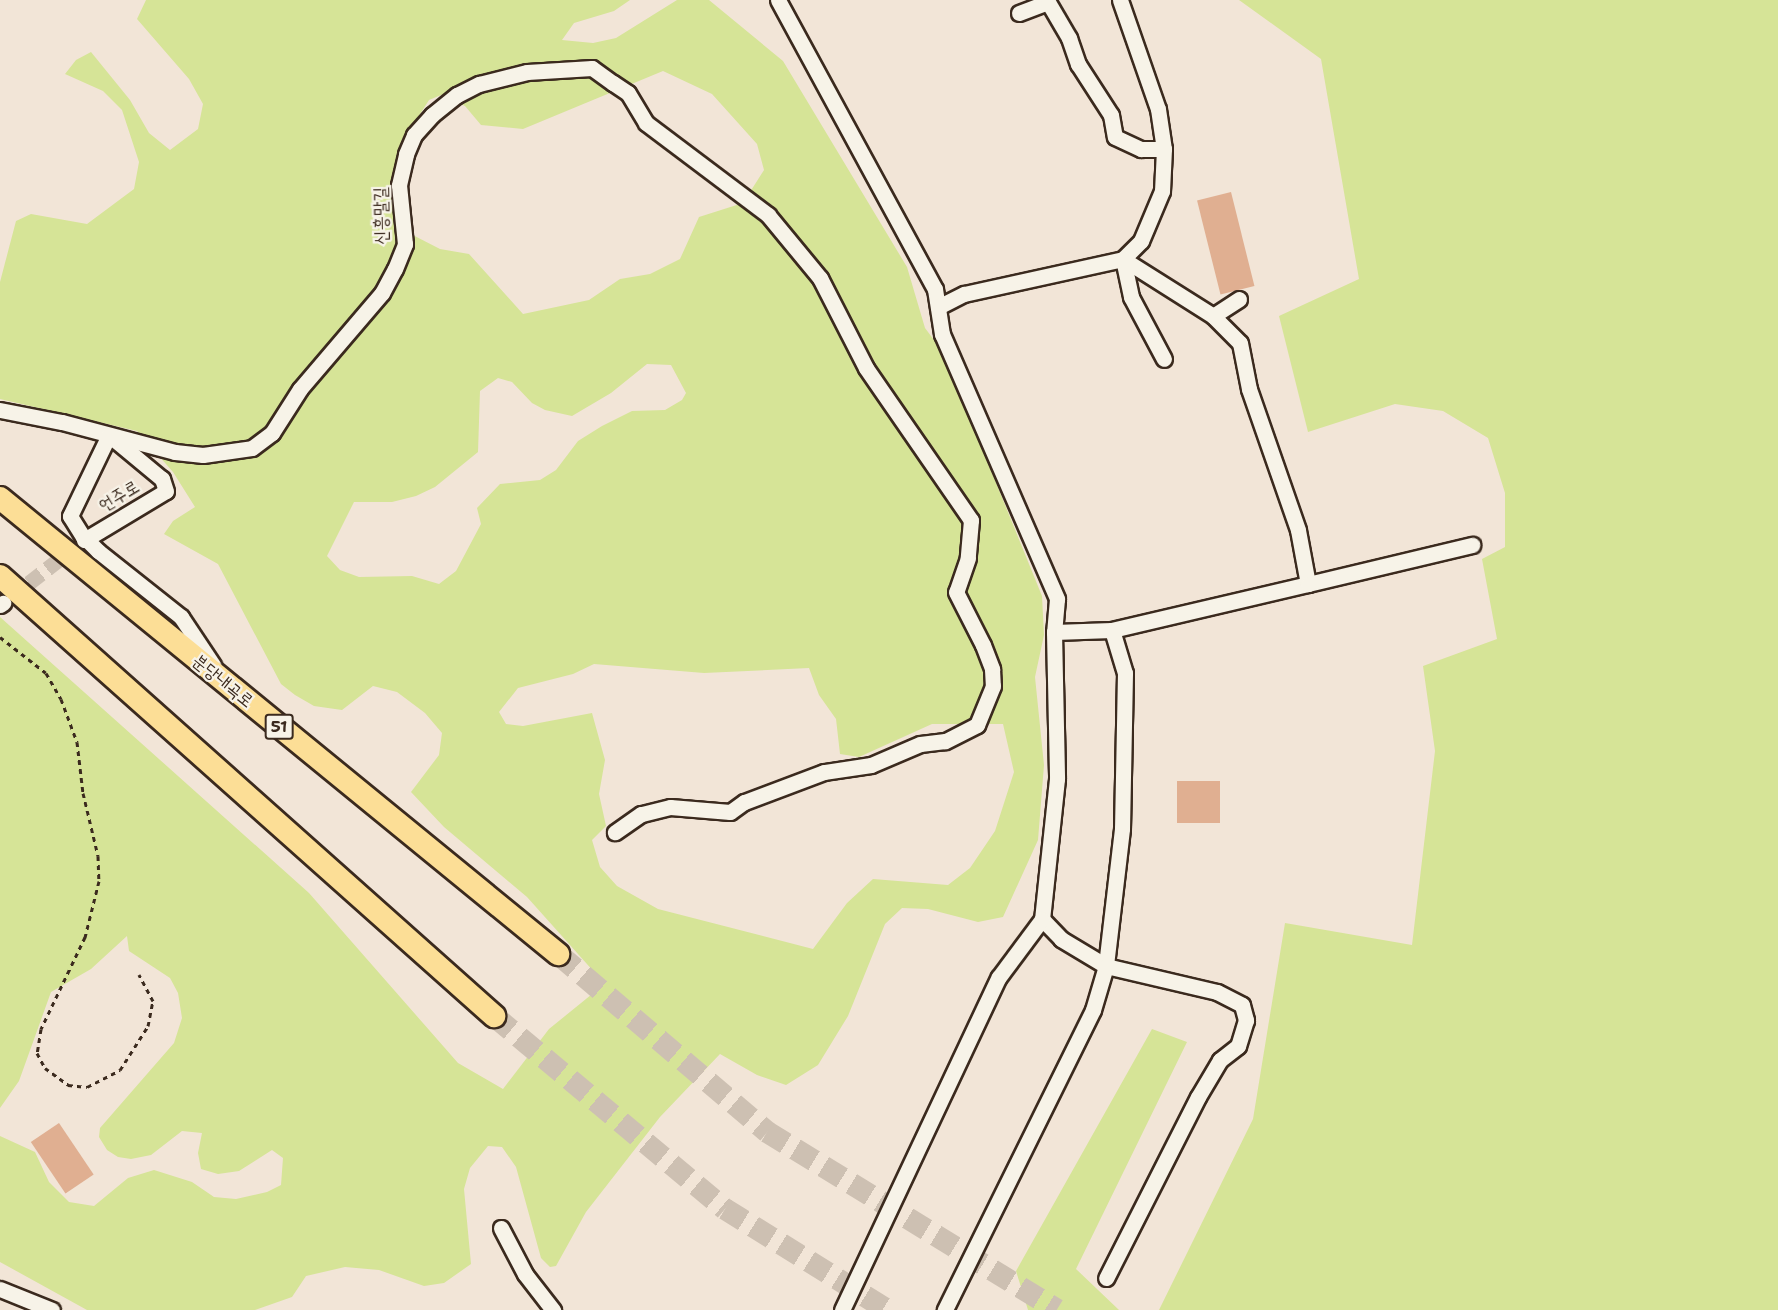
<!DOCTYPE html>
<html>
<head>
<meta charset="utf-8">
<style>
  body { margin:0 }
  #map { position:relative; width:1778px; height:1310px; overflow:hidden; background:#f2e5d7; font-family:"Shantell Sans","Poor Story",sans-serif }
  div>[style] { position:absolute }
  .green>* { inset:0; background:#d6e497 }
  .building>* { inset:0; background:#e0af91; transform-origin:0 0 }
  .minor-tunnel>* { height:15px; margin-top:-7.5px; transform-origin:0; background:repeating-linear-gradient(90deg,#cdc0b2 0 15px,transparent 0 23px) }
  .highway-tunnel>* { height:22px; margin-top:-11px; transform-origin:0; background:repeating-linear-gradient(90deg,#cdc0b2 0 22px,transparent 0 33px) }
  .path>* { height:3px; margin-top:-1.5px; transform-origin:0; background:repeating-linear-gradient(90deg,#3b2a1e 0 4.5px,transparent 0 9px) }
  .roads { filter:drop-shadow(2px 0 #3b2a1e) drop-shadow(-2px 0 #3b2a1e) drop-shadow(0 2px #3b2a1e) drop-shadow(0 -2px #3b2a1e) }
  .minor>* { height:15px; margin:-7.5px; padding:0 7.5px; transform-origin:7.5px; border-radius:7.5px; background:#f7f3e8 }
  .highway>* { height:22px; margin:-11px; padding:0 11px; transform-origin:11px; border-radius:11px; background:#fcde96 }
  span { translate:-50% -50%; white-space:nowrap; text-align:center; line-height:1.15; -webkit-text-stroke:4.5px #f7f3e8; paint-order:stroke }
  .shield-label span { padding:2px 4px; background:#f7f3e8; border:2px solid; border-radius:4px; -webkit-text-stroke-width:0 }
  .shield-label { font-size:16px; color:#3b2a1e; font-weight:700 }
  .street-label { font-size:18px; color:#3b2a1e }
</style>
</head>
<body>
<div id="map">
  <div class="green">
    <i style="clip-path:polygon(evenodd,146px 0,630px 0,614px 11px,574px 23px,562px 40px,593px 43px,616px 38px,677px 0,709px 0,783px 61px,907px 267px,925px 328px,943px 352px,1042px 596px,1044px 635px,1035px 677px,1044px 765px,1038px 840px,1003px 917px,978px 922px,928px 909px,902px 908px,885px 924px,848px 1016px,818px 1065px,786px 1085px,757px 1075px,720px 1054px,660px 1117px,586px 1212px,556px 1266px,550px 1267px,541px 1258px,516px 1167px,502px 1147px,488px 1146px,470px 1168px,464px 1189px,471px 1264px,444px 1283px,424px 1286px,379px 1270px,345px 1267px,306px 1276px,292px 1297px,255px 1310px,87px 1310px,0 1262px,0 1136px,35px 1152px,49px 1182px,69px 1202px,94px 1206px,128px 1178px,154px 1170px,192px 1182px,214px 1197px,236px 1199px,267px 1192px,281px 1185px,283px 1158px,272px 1150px,239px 1171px,218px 1174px,201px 1169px,198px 1153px,202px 1133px,182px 1131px,151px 1155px,131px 1159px,118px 1157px,107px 1150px,99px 1137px,100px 1128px,174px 1043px,182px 1018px,178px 993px,170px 978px,129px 951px,127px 936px,91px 969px,51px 992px,19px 1081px,0 1108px,0 617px,309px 893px,458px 1063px,503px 1089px,549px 1029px,602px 986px,595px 973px,527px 897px,444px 827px,411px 792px,439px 755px,442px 733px,425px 713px,397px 692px,373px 686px,342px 710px,314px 706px,295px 695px,281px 684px,218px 564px,164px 534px,173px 521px,195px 507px,173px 472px,137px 431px,0 399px,0 282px,16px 221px,31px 214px,87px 224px,134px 189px,139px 162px,122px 110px,103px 91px,65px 74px,76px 60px,91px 52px,130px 100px,149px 133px,170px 150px,198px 129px,203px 104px,189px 79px,137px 19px,146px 0,663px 71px,712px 94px,757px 144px,764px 170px,743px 203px,699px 217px,680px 259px,650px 274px,620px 279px,589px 300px,523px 314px,469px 254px,440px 249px,403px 230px,404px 157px,413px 125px,429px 100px,441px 95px,465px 106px,481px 125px,523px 129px,663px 71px,146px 0,647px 364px,671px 365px,686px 393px,682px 400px,665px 410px,632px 411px,602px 426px,578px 441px,556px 470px,540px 480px,500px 484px,477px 508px,481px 524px,456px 571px,439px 584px,412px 576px,359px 577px,340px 570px,327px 556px,354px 502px,392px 502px,416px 496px,435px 487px,478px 452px,480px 391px,498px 378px,512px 382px,532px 403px,545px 410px,572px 416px,611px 393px,647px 364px,146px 0,594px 664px,704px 673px,809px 668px,819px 695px,836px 719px,840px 754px,859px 757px,932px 724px,1003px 724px,1014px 772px,995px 831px,970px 868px,948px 885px,873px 879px,847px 903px,813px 949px,658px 909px,617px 886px,600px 867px,592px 840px,606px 826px,599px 794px,605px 760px,592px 713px,523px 726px,506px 724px,499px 712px,518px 688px,573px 674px,594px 664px)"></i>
    <i style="clip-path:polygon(1239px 0,1778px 0,1778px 1310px,1159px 1310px,1253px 1119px,1285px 923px,1412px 945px,1435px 751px,1423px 666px,1497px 639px,1482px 559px,1505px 547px,1505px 493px,1488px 438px,1443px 411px,1395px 404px,1308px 432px,1279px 316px,1359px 279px,1321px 59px)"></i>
    <i style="clip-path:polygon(1152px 1029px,1187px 1042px,1076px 1269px,1119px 1310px,1028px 1310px,1016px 1271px)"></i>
  </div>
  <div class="building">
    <i style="left:1231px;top:192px;width:97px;height:35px;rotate:76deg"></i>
    <i style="left:1177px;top:781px;width:43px;height:42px"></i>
    <i style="left:59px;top:1123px;width:62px;height:34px;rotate:56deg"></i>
  </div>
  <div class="minor-tunnel">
    <i style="left:11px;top:597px;width:93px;rotate:-38deg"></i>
  </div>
  <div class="highway-tunnel">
    <i style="left:558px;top:954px;width:275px;rotate:40.4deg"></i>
    <i style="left:767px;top:1132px;width:340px;rotate:31.5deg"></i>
    <i style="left:494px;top:1016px;width:301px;rotate:39.9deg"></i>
    <i style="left:725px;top:1209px;width:191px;rotate:31.9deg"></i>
  </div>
  <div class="path">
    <i style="left:0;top:637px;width:58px;rotate:38deg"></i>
    <i style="left:46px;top:673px;width:30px;rotate:60deg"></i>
    <i style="left:61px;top:699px;width:46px;rotate:69.6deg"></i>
    <i style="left:77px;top:742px;width:51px;rotate:83.3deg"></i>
    <i style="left:83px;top:793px;width:65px;rotate:76.6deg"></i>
    <i style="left:98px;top:856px;width:25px;rotate:88deg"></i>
    <i style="left:99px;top:881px;width:58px;rotate:104deg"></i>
    <i style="left:85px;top:937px;width:102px;rotate:115.6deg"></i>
    <i style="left:41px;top:1029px;width:24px;rotate:99deg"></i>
    <i style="left:37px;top:1053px;width:17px;rotate:62deg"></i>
    <i style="left:45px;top:1068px;width:29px;rotate:36deg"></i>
    <i style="left:68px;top:1085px;width:19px;rotate:6deg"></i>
    <i style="left:87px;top:1087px;width:37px;rotate:-27deg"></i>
    <i style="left:120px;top:1070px;width:52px;rotate:-57.5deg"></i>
    <i style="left:148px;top:1026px;width:25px;rotate:-79deg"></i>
    <i style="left:153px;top:1001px;width:30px;rotate:-118deg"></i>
  </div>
  <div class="roads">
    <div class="minor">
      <i style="left:778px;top:0;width:329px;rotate:61.5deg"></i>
      <i style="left:935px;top:289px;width:46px;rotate:81.2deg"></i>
      <i style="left:942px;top:334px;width:289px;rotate:66.5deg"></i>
      <i style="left:1057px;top:599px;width:33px;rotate:95deg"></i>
      <i style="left:1054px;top:632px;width:147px;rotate:88.8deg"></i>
      <i style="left:1057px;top:779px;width:141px;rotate:96.1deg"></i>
      <i style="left:1042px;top:919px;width:28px;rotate:46deg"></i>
      <i style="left:1061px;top:939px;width:52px;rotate:31deg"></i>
      <i style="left:1106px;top:966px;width:46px;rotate:106.5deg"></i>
      <i style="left:1093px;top:1010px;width:335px;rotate:116.3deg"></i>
      <i style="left:1120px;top:0;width:115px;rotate:70.8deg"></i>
      <i style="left:1158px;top:109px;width:40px;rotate:81.5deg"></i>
      <i style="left:1164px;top:149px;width:42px;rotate:92.7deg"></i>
      <i style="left:1162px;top:191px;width:54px;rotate:112.8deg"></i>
      <i style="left:1141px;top:241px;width:25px;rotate:135deg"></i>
      <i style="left:1123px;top:259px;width:39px;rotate:78deg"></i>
      <i style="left:1131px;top:297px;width:70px;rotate:62deg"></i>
      <i style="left:1019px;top:13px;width:31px;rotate:-21deg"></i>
      <i style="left:1048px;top:2px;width:42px;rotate:59.7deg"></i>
      <i style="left:1069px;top:38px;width:28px;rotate:71deg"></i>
      <i style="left:1078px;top:64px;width:61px;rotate:57.1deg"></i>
      <i style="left:1111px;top:115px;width:22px;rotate:80deg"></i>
      <i style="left:1115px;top:137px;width:29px;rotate:25deg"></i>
      <i style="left:1141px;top:149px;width:23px"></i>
      <i style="left:938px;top:307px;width:29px;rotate:-27deg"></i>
      <i style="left:964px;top:294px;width:163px;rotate:-12.4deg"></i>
      <i style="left:1123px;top:259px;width:107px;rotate:32.3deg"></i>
      <i style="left:1213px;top:316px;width:38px;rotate:45deg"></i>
      <i style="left:1240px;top:343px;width:47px;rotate:78.9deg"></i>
      <i style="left:1249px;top:389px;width:149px;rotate:70.8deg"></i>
      <i style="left:1298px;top:530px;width:55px;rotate:79.5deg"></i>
      <i style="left:1308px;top:584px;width:201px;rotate:166.8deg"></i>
      <i style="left:1213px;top:316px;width:31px;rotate:-33deg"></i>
      <i style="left:0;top:410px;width:63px;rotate:11deg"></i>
      <i style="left:62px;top:422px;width:117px;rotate:14.9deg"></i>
      <i style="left:175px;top:452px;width:28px;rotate:6deg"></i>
      <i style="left:203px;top:455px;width:49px;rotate:-8.1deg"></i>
      <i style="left:252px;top:448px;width:25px;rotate:-37deg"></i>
      <i style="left:272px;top:433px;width:52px;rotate:-57.5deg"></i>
      <i style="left:300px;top:389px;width:126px;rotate:-49.5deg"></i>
      <i style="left:382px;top:293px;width:27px;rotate:-62deg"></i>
      <i style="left:395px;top:269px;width:27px;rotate:-68deg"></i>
      <i style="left:405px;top:244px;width:59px;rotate:-95.8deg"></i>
      <i style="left:399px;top:185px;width:32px;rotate:-77deg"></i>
      <i style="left:406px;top:154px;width:21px;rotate:-67deg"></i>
      <i style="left:414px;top:135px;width:27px;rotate:-48deg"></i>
      <i style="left:432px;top:115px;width:32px;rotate:-39deg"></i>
      <i style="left:457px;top:95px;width:25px;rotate:-27deg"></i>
      <i style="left:479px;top:84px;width:49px;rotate:-14deg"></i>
      <i style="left:527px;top:72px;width:65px;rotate:-3.5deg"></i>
      <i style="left:592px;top:68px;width:26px;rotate:36deg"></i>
      <i style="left:613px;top:83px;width:18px;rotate:34deg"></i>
      <i style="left:628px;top:93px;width:35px;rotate:59deg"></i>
      <i style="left:646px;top:123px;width:153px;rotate:37deg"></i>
      <i style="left:768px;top:215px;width:82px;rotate:50.5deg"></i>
      <i style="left:820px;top:278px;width:101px;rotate:62.9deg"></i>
      <i style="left:866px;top:368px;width:185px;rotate:55.4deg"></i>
      <i style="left:971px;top:520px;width:38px;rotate:95deg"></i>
      <i style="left:968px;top:558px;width:36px;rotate:109deg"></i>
      <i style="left:956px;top:592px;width:59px;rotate:63deg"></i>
      <i style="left:983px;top:645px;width:26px;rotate:69deg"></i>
      <i style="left:992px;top:669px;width:17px;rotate:87deg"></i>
      <i style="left:993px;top:686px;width:42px;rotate:112.3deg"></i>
      <i style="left:977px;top:725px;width:36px;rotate:153deg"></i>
      <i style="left:945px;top:741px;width:25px;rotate:173deg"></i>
      <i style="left:920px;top:744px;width:53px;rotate:156.8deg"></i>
      <i style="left:871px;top:765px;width:48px;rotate:171.5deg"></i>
      <i style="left:824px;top:772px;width:85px;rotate:159.4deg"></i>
      <i style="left:744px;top:802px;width:17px;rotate:144deg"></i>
      <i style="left:730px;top:812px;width:60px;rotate:-175.2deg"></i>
      <i style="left:670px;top:807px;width:30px;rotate:166deg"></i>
      <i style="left:641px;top:814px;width:32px;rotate:145deg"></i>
      <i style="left:84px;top:540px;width:2px;rotate:-27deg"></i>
      <i style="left:86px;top:539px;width:93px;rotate:-31deg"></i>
      <i style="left:166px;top:491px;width:13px;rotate:-108deg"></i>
      <i style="left:162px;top:479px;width:69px;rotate:-140.3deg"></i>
      <i style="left:109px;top:435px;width:90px;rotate:115.7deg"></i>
      <i style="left:70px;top:516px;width:25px;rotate:58deg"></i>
      <i style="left:83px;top:537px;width:4px;rotate:34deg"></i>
      <i style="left:86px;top:539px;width:17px;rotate:45deg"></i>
      <i style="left:98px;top:551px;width:106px;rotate:38.5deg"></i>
      <i style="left:181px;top:617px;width:58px;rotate:56.3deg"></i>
      <i style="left:1308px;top:584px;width:169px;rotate:-13.4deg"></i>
      <i style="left:0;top:605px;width:4px;rotate:-34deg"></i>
      <i style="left:1054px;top:632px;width:58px;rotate:-2deg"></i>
      <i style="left:1112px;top:630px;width:45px;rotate:73.2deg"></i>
      <i style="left:1125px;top:673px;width:156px;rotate:91.1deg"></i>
      <i style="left:1122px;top:829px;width:138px;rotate:96.7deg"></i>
      <i style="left:1106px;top:966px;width:114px;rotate:13.2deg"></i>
      <i style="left:1217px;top:992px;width:28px;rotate:27deg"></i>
      <i style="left:1242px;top:1005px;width:16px;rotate:75deg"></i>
      <i style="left:1246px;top:1020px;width:27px;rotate:107deg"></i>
      <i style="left:1238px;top:1046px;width:23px;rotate:142deg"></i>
      <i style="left:1220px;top:1060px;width:43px;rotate:120.7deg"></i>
      <i style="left:1198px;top:1097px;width:203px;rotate:116.9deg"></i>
      <i style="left:501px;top:1228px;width:52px;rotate:62.4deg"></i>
      <i style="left:525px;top:1274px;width:46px;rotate:52.1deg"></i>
      <i style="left:0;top:1289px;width:56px;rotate:22deg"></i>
      <i style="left:842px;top:1310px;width:368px;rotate:-64.8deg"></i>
      <i style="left:999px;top:977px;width:72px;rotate:-53.4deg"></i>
    </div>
    <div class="highway">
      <i style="left:0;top:498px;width:721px;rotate:39.26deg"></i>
      <i style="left:0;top:576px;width:662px;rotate:41.69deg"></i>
    </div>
  </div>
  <div class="shield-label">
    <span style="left:279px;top:727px">51</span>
  </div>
  <div class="street-label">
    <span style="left:381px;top:216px;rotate:-91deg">신흥말길</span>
    <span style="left:119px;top:496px;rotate:-31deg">언주로</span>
    <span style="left:223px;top:681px;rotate:39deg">분당내곡로</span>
  </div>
</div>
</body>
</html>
